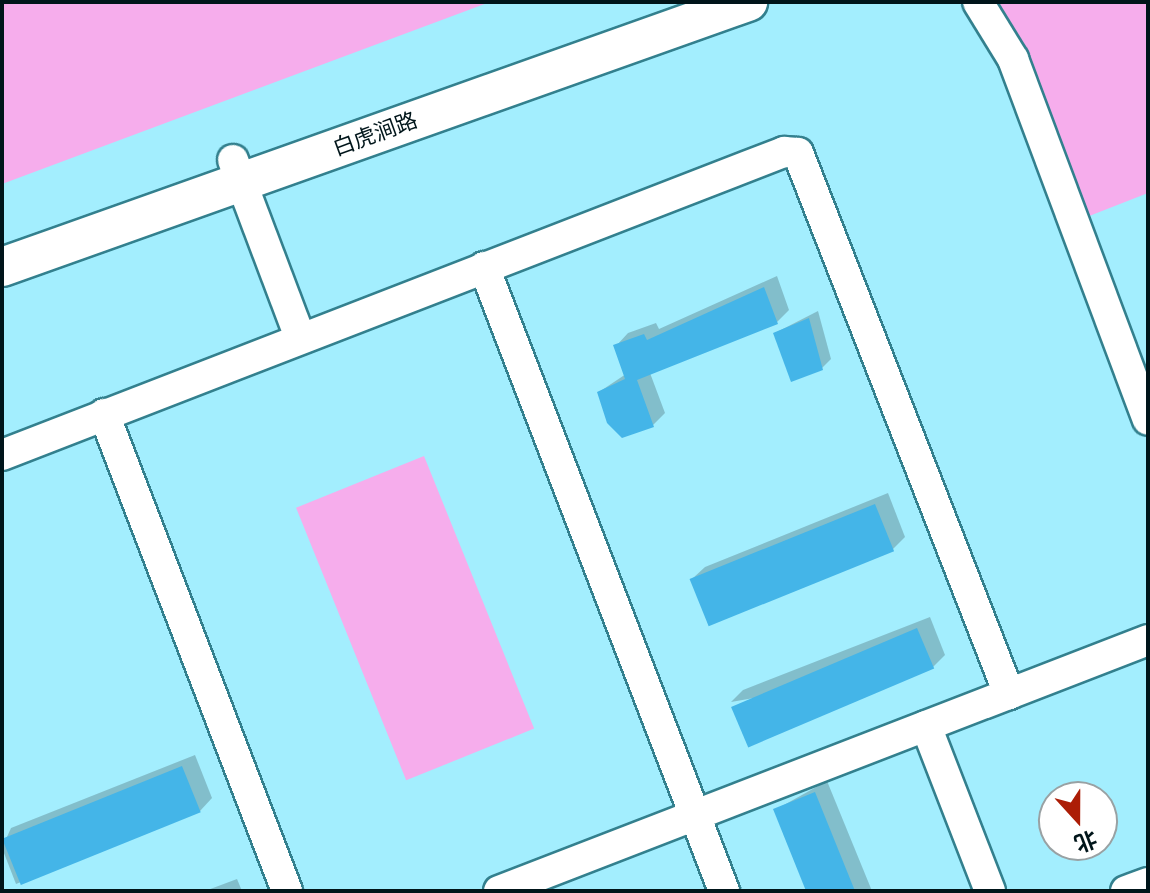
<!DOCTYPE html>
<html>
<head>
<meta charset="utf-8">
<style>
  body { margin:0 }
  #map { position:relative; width:1150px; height:893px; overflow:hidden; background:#a3eefe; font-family:"Archivo Narrow","Noto Sans SC",sans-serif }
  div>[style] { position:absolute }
  .green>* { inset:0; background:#f6adec; transform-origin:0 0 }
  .shadow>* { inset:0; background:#0003 }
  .building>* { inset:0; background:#44b5e8; transform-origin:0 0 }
  .roads { filter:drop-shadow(2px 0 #33808e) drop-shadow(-2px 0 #33808e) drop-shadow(0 2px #33808e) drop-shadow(0 -2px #33808e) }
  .minor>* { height:30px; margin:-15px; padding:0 15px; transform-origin:15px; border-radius:15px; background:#fff }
  .major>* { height:38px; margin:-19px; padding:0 19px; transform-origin:19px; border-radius:19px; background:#fff }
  span { translate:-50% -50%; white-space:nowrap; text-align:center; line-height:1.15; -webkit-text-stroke:6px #fff; paint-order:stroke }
  .street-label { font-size:22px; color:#00151a }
  .frame { position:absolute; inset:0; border:4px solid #00151a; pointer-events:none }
  .north { position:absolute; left:1038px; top:781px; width:80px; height:80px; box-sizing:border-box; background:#fff; border:2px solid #99a1a3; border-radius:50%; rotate:159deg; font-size:22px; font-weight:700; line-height:32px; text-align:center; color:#00151a }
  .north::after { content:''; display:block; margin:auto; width:28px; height:36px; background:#ac1d06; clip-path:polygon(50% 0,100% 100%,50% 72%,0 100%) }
</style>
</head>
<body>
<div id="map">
  <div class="green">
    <i style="clip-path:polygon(2px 2px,490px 2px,2px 184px)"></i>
    <i style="clip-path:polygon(991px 2px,1148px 2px,1148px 193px,1079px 220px,1023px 43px)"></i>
    <i style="left:424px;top:456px;width:294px;height:138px;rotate:68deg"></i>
  </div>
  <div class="shadow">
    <i style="clip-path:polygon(777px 276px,789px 310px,777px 322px,650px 373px,665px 413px,653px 425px,599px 392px,626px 374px,616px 346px,628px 333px,656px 323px,659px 329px)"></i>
    <i style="clip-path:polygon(818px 311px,831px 359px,822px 368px,775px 333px)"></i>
    <i style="clip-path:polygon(888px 493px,905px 537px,893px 549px,692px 579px,705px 567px)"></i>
    <i style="clip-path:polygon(930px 617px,945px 655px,933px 667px,731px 702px,743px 690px)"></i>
    <i style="clip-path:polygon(195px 755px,212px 798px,200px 811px,16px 884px,2px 848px,11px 828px)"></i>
    <i style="clip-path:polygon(827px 781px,872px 891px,808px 891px,775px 810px)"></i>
    <i style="clip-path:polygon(237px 879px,242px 891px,205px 891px)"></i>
  </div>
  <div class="building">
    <i style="clip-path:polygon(764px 287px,778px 324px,637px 380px,654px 427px,622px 438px,607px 423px,597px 392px,625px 379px,613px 345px,644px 334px,647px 340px)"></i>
    <i style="clip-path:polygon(809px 318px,823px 370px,791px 382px,773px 333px)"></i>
    <i style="left:875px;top:504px;width:51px;height:200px;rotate:68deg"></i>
    <i style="left:917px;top:628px;width:44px;height:202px;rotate:67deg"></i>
    <i style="left:182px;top:766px;width:50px;height:194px;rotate:68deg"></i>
    <i style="clip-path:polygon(815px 792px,855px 891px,806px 891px,773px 809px)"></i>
  </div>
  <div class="roads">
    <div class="minor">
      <i style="left:978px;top:2px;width:67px;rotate:58.4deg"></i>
      <i style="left:1013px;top:59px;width:385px;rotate:69.5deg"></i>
      <i style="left:233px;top:160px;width:189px;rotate:69.3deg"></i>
      <i style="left:484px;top:267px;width:669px;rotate:68.96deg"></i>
      <i style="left:104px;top:414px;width:511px;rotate:69.01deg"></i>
      <i style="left:2px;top:455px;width:839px;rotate:-21.18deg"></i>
      <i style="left:784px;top:152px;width:14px;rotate:4deg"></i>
      <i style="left:798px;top:153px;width:581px;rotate:68.69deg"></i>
      <i style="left:926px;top:726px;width:177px;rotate:68.8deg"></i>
      <i style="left:499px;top:891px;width:696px;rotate:-21.14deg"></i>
      <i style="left:1126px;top:891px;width:23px;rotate:-20deg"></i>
    </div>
    <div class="major">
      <i style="left:2px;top:267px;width:792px;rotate:-19.56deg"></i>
    </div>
  </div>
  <div class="street-label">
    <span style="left:375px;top:134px;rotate:-20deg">白虎涧路</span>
  </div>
  <div class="frame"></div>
  <div class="north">北</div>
</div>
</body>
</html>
